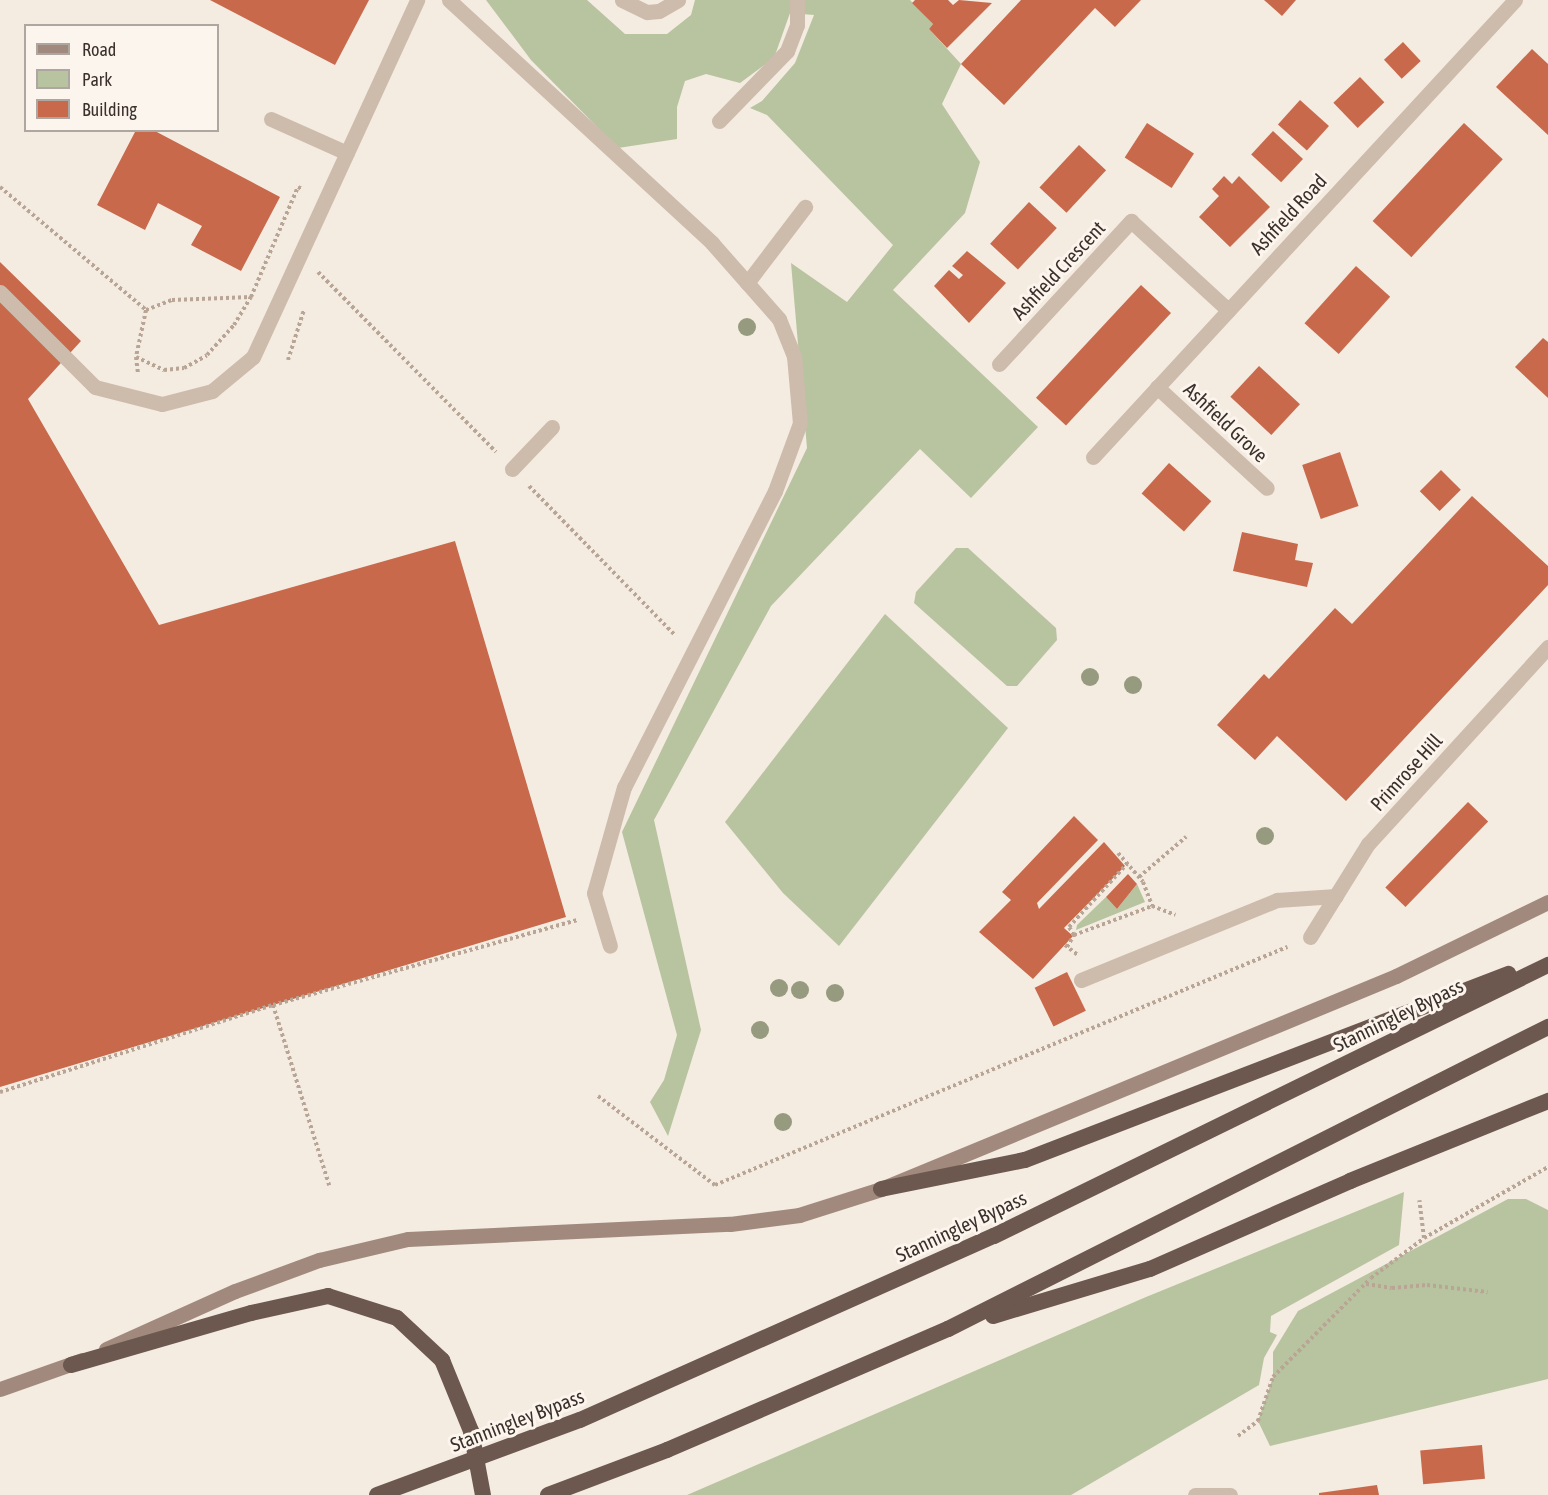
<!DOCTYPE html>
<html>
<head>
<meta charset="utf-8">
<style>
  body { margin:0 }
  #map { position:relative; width:1548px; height:1495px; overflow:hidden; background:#f4ebe1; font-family:"Asap Condensed",sans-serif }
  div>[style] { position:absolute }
  .green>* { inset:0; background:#b8c4a0 }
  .building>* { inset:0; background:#c8694b; transform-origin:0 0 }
  .path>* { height:4px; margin-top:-2px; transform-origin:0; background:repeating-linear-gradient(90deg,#b9a596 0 3px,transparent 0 6px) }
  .service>* { height:15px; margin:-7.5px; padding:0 7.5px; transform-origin:7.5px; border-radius:7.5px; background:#cdbbac }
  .minor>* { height:15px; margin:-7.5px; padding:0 7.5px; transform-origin:7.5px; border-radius:7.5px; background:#cdbbac }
  .secondary>* { height:15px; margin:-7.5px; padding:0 7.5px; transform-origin:7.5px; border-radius:7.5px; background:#a18a7d }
  .trunk>* { height:16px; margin:-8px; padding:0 8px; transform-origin:8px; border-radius:8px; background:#6c584f }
  .trunk-bridge>* { height:16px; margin:-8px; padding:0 8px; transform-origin:8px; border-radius:8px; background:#6c584f }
  .trees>* { width:18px; height:18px; margin:-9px; border-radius:50%; background:#969b7f }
  span { translate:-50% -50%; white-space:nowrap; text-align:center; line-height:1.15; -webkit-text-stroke:6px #fbf5ee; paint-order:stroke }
  .street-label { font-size:20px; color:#3b302b }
  .legend { position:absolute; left:24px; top:24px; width:195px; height:108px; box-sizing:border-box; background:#fbf5ee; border:2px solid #aea6a0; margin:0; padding:8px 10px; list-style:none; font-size:18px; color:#3b302b }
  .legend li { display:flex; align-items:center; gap:12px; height:30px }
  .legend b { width:30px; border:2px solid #aea6a0 }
</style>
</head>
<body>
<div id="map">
  <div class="green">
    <i style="clip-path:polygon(486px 0,587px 0,625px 34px,667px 34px,691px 15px,695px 0,910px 0,933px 24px,929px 29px,961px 64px,942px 104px,980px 162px,965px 213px,893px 290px,1038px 427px,971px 498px,920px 449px,771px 606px,654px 820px,701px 1030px,668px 1136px,650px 1102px,664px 1080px,677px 1035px,622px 832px,807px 448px,791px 263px,847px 302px,893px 245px,767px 115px,750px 108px,762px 101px,795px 63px,814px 15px,790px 13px,774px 58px,740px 83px,706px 74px,685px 81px,677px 107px,677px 139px,618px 148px,531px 60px)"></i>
    <i style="clip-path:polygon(956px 548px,968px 548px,1056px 628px,1057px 640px,1017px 686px,1007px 686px,914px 603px,916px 592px)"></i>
    <i style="clip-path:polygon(885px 614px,1008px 728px,839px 946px,783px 893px,725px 822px)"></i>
    <i style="clip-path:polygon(1137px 884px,1145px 902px,1076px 930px,1077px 925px,1106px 897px,1117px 909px)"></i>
    <i style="clip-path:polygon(1404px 1192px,1399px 1245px,1271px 1316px,1270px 1332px,1277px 1335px,1264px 1358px,1259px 1385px,1071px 1495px,687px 1495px,1146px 1297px)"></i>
    <i style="clip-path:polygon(1508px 1199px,1526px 1199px,1548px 1210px,1548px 1379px,1270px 1446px,1258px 1421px,1273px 1377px,1273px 1352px,1298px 1311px)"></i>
  </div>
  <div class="building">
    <i style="clip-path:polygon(210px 0,369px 0,335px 65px)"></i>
    <i style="clip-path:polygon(915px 0,948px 0,953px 5px,959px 0,992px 3px,947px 48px,929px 29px,933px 24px,912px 3px)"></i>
    <i style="clip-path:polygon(1021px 0,1141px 0,1115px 27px,1095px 8px,1004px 105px,961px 64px)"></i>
    <i style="clip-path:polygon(1264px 0,1296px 0,1282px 16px)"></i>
    <i style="left:1403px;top:42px;width:26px;height:26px;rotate:47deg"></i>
    <i style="clip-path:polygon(1532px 49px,1548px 64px,1548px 135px,1496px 87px)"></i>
    <i style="left:1360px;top:77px;width:35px;height:37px;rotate:46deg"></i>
    <i style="left:1300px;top:100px;width:39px;height:33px;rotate:42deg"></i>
    <i style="left:1147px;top:123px;width:56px;height:41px;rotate:33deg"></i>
    <i style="left:1464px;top:123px;width:53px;height:134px;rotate:43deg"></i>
    <i style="clip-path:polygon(136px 130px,153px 130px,280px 197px,241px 271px,191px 245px,202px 226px,158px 203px,145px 230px,97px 205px)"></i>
    <i style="left:1273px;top:131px;width:41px;height:32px;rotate:43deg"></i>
    <i style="left:1079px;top:145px;width:37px;height:58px;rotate:43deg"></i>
    <i style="clip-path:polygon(1224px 176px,1232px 184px,1239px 176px,1270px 207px,1230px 247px,1199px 217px,1219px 196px,1212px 189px)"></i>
    <i style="left:1029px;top:202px;width:38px;height:57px;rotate:43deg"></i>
    <i style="clip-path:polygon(967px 251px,1006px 283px,969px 323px,934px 286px,949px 270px,959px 279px,963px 275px,952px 266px)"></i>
    <i style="clip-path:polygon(0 262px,81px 341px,28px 399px,159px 625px,455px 541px,566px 917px,0 1087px)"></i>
    <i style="left:1356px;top:266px;width:46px;height:77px;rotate:42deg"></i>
    <i style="left:1141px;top:285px;width:41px;height:154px;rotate:43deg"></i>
    <i style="clip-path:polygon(1543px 338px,1548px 342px,1548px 398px,1515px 367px)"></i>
    <i style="left:1259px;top:366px;width:56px;height:42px;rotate:43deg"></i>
    <i style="left:1340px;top:452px;width:57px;height:40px;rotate:71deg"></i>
    <i style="left:1169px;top:463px;width:57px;height:41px;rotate:42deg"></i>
    <i style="left:1441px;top:470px;width:28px;height:30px;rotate:45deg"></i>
    <i style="clip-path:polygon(1472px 496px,1548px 566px,1548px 585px,1346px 801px,1277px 736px,1255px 760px,1217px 725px,1264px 674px,1269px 679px,1335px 608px,1352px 624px)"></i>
    <i style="clip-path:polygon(1242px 532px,1298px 544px,1295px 560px,1313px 563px,1307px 587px,1233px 571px)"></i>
    <i style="left:1468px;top:802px;width:28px;height:119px;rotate:44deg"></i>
    <i style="clip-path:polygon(1074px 816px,1098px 840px,1037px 903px,1039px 909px,1104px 842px,1125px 866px,1064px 928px,1073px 936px,1033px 979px,979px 932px,1011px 900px,1002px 892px)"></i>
    <i style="clip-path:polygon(1128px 874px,1137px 884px,1117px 909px,1106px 897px)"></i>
    <i style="left:1067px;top:972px;width:43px;height:36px;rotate:64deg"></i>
    <i style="left:1482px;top:1445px;width:34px;height:62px;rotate:85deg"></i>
    <i style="clip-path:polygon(1377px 1485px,1379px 1495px,1319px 1495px,1319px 1493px)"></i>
  </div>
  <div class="path">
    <i style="left:0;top:187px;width:191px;rotate:40.1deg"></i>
    <i style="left:146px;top:310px;width:48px;rotate:102deg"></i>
    <i style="left:136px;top:357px;width:17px;rotate:83deg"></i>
    <i style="left:318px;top:272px;width:253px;rotate:45.3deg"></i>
    <i style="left:146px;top:310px;width:28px;rotate:-21deg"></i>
    <i style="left:172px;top:300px;width:79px;rotate:-2.2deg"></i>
    <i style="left:136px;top:357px;width:31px;rotate:25deg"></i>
    <i style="left:164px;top:370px;width:20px;rotate:-6deg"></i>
    <i style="left:184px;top:368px;width:26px;rotate:-29deg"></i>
    <i style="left:207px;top:355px;width:40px;rotate:-48deg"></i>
    <i style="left:234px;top:325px;width:33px;rotate:-59deg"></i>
    <i style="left:251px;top:297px;width:120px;rotate:-66.9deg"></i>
    <i style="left:298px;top:187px;width:4px;rotate:27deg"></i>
    <i style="left:288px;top:360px;width:52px;rotate:-72.3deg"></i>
    <i style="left:529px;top:486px;width:209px;rotate:45.6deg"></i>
    <i style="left:1118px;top:853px;width:38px;rotate:49deg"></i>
    <i style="left:1143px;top:882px;width:26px;rotate:69deg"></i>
    <i style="left:1139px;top:877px;width:62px;rotate:-40.4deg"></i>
    <i style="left:1074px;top:935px;width:9px;rotate:-122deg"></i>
    <i style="left:1069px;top:927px;width:86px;rotate:-47.4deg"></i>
    <i style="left:1065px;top:945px;width:16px;rotate:38deg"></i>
    <i style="left:1067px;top:947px;width:14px;rotate:-60deg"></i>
    <i style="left:1074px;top:935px;width:83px;rotate:-20.4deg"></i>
    <i style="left:1152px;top:906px;width:25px;rotate:21deg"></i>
    <i style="left:273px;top:1005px;width:189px;rotate:72.7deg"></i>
    <i style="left:0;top:1092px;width:287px;rotate:-17.7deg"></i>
    <i style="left:273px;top:1005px;width:316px;rotate:-15.6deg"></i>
    <i style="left:598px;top:1096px;width:147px;rotate:37.3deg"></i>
    <i style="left:715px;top:1185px;width:620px;rotate:-22.59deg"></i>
    <i style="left:1424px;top:1238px;width:143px;rotate:-29.8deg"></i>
    <i style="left:1366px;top:1284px;width:26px;rotate:9deg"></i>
    <i style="left:1392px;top:1288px;width:35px;rotate:-5deg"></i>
    <i style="left:1427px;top:1285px;width:61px;rotate:6.5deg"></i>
    <i style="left:1238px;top:1436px;width:25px;rotate:-37deg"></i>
    <i style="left:1258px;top:1421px;width:46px;rotate:-71.2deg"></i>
    <i style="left:1273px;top:1377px;width:139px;rotate:-45.3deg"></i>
    <i style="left:1371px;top:1278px;width:66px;rotate:-37deg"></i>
    <i style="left:1424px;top:1238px;width:38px;rotate:-97deg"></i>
  </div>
  <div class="service">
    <i style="left:449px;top:0;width:358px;rotate:42.7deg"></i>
    <i style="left:712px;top:243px;width:101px;rotate:48.6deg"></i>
    <i style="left:779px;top:319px;width:40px;rotate:68deg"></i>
    <i style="left:794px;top:356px;width:67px;rotate:84.9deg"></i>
    <i style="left:800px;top:423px;width:72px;rotate:110.2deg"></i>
    <i style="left:775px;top:491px;width:332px;rotate:117deg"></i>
    <i style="left:624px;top:787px;width:110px;rotate:105.8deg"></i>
    <i style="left:594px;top:893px;width:55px;rotate:73.2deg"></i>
    <i style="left:622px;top:0;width:28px;rotate:26deg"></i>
    <i style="left:647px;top:12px;width:12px;rotate:-5deg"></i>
    <i style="left:659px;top:11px;width:22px;rotate:-30deg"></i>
    <i style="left:271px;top:119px;width:83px;rotate:24.1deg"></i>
    <i style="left:719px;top:121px;width:98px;rotate:-45.8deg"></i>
    <i style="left:787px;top:51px;width:28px;rotate:-69deg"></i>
    <i style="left:797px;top:25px;width:25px;rotate:-90deg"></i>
    <i style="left:747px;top:283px;width:96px;rotate:-52.7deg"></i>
    <i style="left:0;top:292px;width:134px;rotate:45deg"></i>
    <i style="left:95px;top:387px;width:69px;rotate:14.2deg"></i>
    <i style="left:162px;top:404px;width:52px;rotate:-14.6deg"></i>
    <i style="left:212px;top:391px;width:53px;rotate:-39.7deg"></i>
    <i style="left:253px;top:357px;width:393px;rotate:-65.3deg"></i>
    <i style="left:512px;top:469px;width:58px;rotate:-46.4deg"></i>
    <i style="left:1081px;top:980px;width:212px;rotate:-22.2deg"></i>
    <i style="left:1277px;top:900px;width:59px;rotate:-3.9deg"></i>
  </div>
  <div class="minor">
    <i style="left:999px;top:364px;width:195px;rotate:-47.3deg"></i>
    <i style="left:1131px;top:221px;width:132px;rotate:42.5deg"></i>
    <i style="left:1157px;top:387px;width:149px;rotate:42.6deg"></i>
    <i style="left:1093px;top:457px;width:622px;rotate:-47.28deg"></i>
    <i style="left:1310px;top:937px;width:110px;rotate:-58.1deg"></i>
    <i style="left:1368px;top:844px;width:267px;rotate:-47.6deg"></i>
    <i style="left:1195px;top:1495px;width:35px"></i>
  </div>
  <div class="secondary">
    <i style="left:106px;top:1349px;width:141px;rotate:-24.2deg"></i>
    <i style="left:235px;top:1291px;width:90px;rotate:-20.3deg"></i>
    <i style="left:319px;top:1260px;width:91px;rotate:-13.3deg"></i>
    <i style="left:408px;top:1239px;width:322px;rotate:-2.7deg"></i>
    <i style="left:730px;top:1224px;width:70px;rotate:-7.4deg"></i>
    <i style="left:799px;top:1215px;width:86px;rotate:-17.6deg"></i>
    <i style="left:881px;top:1189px;width:557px;rotate:-22.47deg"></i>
    <i style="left:1396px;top:976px;width:169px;rotate:-26deg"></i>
    <i style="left:0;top:1389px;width:87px;rotate:-19.5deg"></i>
  </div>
  <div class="trunk">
    <i style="left:881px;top:1189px;width:147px;rotate:-11.4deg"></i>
    <i style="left:1025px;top:1160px;width:518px;rotate:-21.06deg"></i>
    <i style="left:993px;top:1316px;width:164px;rotate:-16.7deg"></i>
    <i style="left:1150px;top:1269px;width:219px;rotate:-23.7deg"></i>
    <i style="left:1350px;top:1181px;width:214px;rotate:-22deg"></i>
    <i style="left:71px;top:1365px;width:187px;rotate:-16.1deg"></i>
    <i style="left:251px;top:1313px;width:79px;rotate:-12.4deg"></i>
    <i style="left:328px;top:1296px;width:72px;rotate:17.7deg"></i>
    <i style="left:397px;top:1318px;width:62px;rotate:43deg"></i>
    <i style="left:442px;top:1360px;width:77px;rotate:67.8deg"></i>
    <i style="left:471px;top:1431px;width:65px;rotate:79.4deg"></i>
    <i style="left:580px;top:1420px;width:453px;rotate:-24deg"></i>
    <i style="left:994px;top:1236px;width:617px;rotate:-26.07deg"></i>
    <i style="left:548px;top:1495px;width:127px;rotate:-20.7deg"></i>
    <i style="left:667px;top:1450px;width:306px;rotate:-23.3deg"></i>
    <i style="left:948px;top:1329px;width:672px;rotate:-26.72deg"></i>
  </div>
  <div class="trunk-bridge">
    <i style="left:377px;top:1495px;width:216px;rotate:-20.3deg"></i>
  </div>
  <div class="trees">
    <i style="left:747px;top:327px"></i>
    <i style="left:1090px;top:677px"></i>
    <i style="left:1133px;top:685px"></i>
    <i style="left:1265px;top:836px"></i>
    <i style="left:779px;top:988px"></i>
    <i style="left:800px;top:990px"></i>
    <i style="left:835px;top:993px"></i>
    <i style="left:760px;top:1030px"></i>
    <i style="left:783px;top:1122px"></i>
  </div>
  <div class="street-label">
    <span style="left:1288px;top:214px;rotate:-47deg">Ashfield Road</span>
    <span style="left:1058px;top:270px;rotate:-47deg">Ashfield Crescent</span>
    <span style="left:1226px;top:422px;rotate:43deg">Ashfield Grove</span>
    <span style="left:1406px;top:772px;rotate:-48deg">Primrose Hill</span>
    <span style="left:1398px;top:1015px;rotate:-26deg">Stanningley Bypass</span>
    <span style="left:961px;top:1226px;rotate:-25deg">Stanningley Bypass</span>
    <span style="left:517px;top:1420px;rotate:-21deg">Stanningley Bypass</span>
  </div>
  <ul class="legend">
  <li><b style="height:8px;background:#a18a7d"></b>Road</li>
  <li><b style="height:16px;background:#b8c4a0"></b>Park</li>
  <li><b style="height:16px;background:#c8694b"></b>Building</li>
  </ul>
</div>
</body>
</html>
